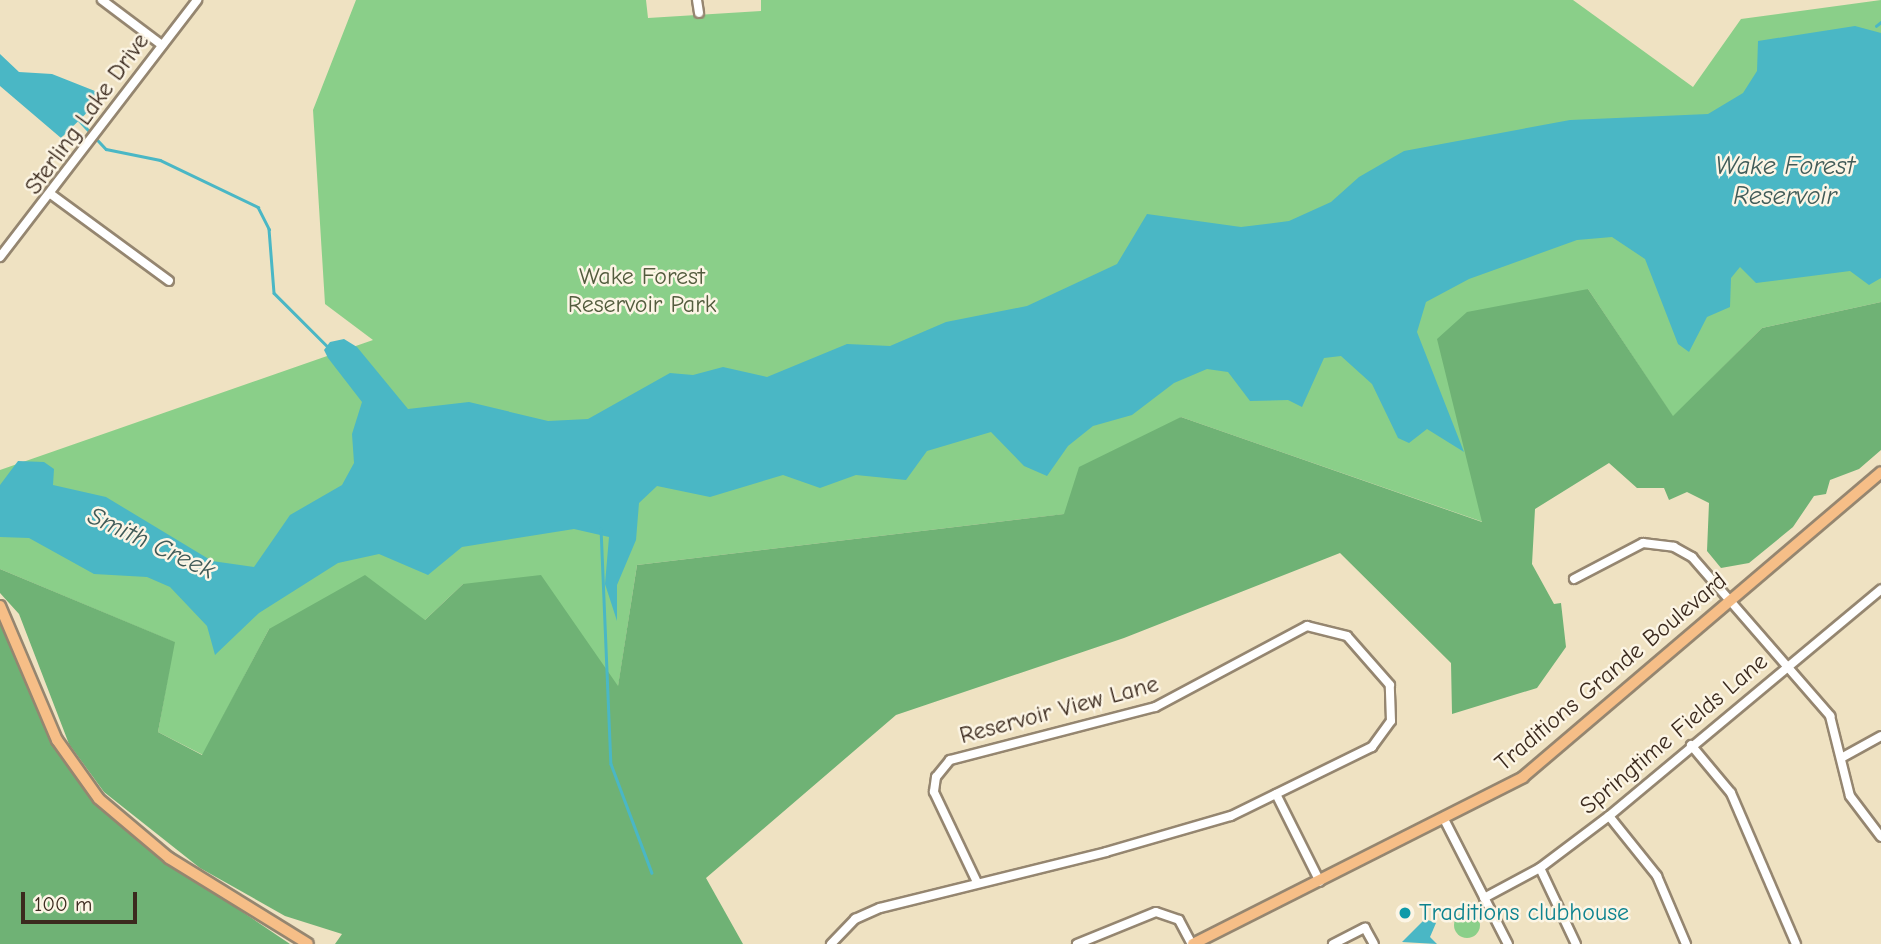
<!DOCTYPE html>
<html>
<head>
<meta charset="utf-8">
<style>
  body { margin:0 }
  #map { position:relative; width:1881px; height:944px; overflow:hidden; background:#efe2c2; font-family:"Comic Neue",sans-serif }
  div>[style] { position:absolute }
  .green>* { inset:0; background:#8acf89 }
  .round { border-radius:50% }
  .forest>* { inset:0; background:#6fb275 }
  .water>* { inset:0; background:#4ab7c5 }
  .stream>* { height:2.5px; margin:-1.25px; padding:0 1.25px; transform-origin:1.25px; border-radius:1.25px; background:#4ab7c5 }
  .roads { filter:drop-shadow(2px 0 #958670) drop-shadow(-2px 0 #958670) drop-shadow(0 2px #958670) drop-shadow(0 -2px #958670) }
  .minor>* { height:8px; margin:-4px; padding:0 4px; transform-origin:4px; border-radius:4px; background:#fff }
  .major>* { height:10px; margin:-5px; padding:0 5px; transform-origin:5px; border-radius:5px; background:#f6be87 }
  .dots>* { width:19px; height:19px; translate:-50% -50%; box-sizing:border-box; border:4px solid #fcf5e5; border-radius:50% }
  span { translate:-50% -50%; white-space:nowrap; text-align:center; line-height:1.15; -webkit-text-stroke:5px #fcf5e5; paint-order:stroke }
  .street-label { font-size:24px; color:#3b2a1e }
  .park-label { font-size:24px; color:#535c3e }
  .culture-label { font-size:24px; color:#0d838f }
  .left { translate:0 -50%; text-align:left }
  .water-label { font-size:26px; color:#405b58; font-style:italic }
  .scale { position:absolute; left:21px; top:892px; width:116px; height:32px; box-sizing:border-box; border:4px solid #3b2a1e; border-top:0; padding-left:9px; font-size:21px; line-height:24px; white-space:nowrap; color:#3b2a1e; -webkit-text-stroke:5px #fcf5e5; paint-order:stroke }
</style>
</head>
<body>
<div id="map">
  <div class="green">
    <i style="clip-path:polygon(356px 0,646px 0,648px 18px,761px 11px,761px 0,1573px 0,1693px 87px,1741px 19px,1881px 0,1881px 302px,1762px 328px,1673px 417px,1588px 289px,1446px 372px,1483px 522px,1181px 417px,1065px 514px,637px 565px,618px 687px,463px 584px,425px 620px,269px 629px,203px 755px,158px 732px,174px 642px,0 569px,0 470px,373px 340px,325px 304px,313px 110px)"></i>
    <i class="round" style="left:1454px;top:912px;width:26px;height:26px"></i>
  </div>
  <div class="forest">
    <i style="clip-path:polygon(1588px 289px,1673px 416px,1762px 328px,1881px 302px,1881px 450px,1859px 469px,1830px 480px,1826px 494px,1814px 496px,1793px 527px,1749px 563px,1721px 568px,1707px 551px,1709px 503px,1687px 492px,1669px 500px,1664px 488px,1637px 488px,1609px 463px,1535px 509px,1532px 564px,1554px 604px,1561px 603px,1566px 647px,1537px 688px,1452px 714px,1451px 663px,1340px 553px,1124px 638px,896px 715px,706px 878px,743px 944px,335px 944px,342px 934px,285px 916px,200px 868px,104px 792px,69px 744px,19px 614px,0 593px,0 569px,175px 642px,158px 732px,202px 755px,269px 629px,365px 575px,425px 620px,463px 584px,541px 575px,618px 686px,637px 565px,1064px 514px,1079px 467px,1181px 417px,1482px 522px,1437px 339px,1467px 312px)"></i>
    <i style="clip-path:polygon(0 618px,49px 736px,71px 771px,142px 844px,290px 944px,0 944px)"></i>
  </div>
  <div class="water">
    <i style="clip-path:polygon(1855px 26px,1881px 33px,1881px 278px,1869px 285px,1850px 271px,1756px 283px,1740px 267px,1731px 278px,1730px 307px,1707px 317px,1689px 352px,1678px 344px,1645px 259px,1612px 237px,1577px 240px,1469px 279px,1426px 302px,1417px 332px,1464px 452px,1427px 429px,1409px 443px,1398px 438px,1372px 384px,1341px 356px,1324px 358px,1302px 407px,1288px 400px,1250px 401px,1228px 372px,1207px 369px,1174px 383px,1132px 415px,1093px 426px,1068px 446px,1047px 476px,1024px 466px,991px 432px,927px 451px,906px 480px,856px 475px,820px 488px,783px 475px,710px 497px,657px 486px,639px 503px,636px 540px,617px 585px,617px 621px,605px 584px,609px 537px,574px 529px,462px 547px,428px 575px,379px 554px,338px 563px,259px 613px,215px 655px,207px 626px,170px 587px,147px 577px,94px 574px,29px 538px,0 537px,0 485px,18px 461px,44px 462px,54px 469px,53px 485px,106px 497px,212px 561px,254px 567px,290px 515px,342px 485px,354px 463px,352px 434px,362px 402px,328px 358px,324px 350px,330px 342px,344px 339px,357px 347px,408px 409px,469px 402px,548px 421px,588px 419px,670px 373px,693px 375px,723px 367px,767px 377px,847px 344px,890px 346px,946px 322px,1027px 306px,1117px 264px,1147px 214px,1241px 227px,1289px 221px,1331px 202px,1359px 177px,1404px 151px,1570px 120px,1708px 114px,1743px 93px,1757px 71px,1758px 41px)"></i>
    <i style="clip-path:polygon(0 54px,19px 72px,52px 74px,105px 95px,61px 138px,0 86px)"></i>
    <i style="clip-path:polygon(1425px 919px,1436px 923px,1430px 937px,1437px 944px,1402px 942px)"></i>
  </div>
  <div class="stream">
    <i style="left:1876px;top:26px;width:6px;rotate:-39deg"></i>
    <i style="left:78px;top:119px;width:41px;rotate:47deg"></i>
    <i style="left:106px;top:149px;width:55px;rotate:11.5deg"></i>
    <i style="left:160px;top:160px;width:109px;rotate:25.6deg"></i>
    <i style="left:258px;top:207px;width:25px;rotate:63deg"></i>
    <i style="left:269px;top:229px;width:64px;rotate:85.5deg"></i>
    <i style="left:274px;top:293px;width:75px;rotate:45deg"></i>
    <i style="left:601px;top:528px;width:236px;rotate:87.6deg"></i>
    <i style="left:611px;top:764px;width:116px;rotate:69.4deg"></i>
  </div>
  <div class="roads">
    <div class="minor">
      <i style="left:102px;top:0;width:75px;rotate:36.9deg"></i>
      <i style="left:697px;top:0;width:13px;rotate:81deg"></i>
      <i style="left:52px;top:195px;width:145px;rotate:36.3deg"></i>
      <i style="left:0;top:257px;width:324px;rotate:-52.5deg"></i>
      <i style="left:1574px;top:579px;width:78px;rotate:-27.6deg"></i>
      <i style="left:1643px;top:543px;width:31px;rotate:7deg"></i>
      <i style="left:1674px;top:547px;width:21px;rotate:29deg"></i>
      <i style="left:1692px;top:557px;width:211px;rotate:49deg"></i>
      <i style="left:1830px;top:716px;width:82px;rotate:76deg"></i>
      <i style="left:1850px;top:796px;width:51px;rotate:52.9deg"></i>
      <i style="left:1691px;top:745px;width:62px;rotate:50.2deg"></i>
      <i style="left:1731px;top:793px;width:164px;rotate:66.7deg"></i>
      <i style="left:1843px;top:757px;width:43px;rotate:-28.9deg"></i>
      <i style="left:1276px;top:794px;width:98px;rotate:63.4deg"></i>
      <i style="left:1609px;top:816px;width:77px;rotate:51.3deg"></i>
      <i style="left:1657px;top:876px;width:74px;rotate:66.9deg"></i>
      <i style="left:1445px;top:821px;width:138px;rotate:62.9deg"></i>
      <i style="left:1540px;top:868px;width:84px;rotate:64.7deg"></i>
      <i style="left:1484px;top:898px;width:64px;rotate:-28.2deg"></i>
      <i style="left:1540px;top:868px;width:86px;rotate:-37deg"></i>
      <i style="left:1609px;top:816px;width:354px;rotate:-39.8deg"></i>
      <i style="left:831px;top:944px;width:35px;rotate:-46deg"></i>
      <i style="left:855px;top:919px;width:27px;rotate:-24deg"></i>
      <i style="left:880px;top:908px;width:233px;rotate:-13.9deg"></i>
      <i style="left:1106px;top:852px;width:130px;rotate:-16.1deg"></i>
      <i style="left:1231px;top:816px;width:157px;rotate:-26.1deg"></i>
      <i style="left:1372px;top:747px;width:32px;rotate:-54deg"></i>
      <i style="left:1391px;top:721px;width:36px;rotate:-92deg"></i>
      <i style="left:1390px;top:685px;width:65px;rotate:-131.3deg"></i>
      <i style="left:1347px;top:636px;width:41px;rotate:-166deg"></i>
      <i style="left:1307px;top:626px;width:172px;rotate:151.9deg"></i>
      <i style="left:1155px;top:707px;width:212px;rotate:165.5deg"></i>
      <i style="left:950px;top:760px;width:22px;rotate:129deg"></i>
      <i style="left:936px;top:777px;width:15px;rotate:98deg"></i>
      <i style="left:934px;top:792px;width:100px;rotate:64.5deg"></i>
      <i style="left:1077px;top:944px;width:85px;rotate:-22.1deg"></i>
      <i style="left:1156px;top:912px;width:24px;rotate:19deg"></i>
      <i style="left:1179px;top:920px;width:27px;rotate:62deg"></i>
      <i style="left:1333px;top:944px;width:36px;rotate:-27deg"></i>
      <i style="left:1365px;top:928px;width:18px;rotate:61deg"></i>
    </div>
    <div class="major">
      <i style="left:0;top:606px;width:146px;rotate:67deg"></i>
      <i style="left:57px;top:740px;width:72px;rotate:54.6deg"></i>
      <i style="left:99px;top:799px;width:92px;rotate:40.1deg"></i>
      <i style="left:169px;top:858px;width:163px;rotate:31.7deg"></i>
      <i style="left:1193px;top:944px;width:370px;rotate:-26.8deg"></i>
      <i style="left:1523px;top:777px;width:470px;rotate:-40.4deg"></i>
    </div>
  </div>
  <div class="dots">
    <i style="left:1405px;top:913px;background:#0f9aa8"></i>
  </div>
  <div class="street-label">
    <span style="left:87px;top:114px;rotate:-54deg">Sterling Lake Drive</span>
    <span style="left:1611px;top:672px;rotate:-40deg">Traditions Grande Boulevard</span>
    <span style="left:1059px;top:710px;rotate:-15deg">Reservoir View Lane</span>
    <span style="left:1674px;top:734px;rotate:-40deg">Springtime Fields Lane</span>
  </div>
  <div class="park-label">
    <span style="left:642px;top:291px">Wake Forest<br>Reservoir Park</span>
  </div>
  <div class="culture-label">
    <span class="left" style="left:1419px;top:913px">Traditions clubhouse</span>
  </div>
  <div class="water-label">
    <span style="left:1785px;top:182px">Wake Forest<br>Reservoir</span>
    <span style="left:151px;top:544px;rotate:25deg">Smith Creek</span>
  </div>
  <div class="scale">100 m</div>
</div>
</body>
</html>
